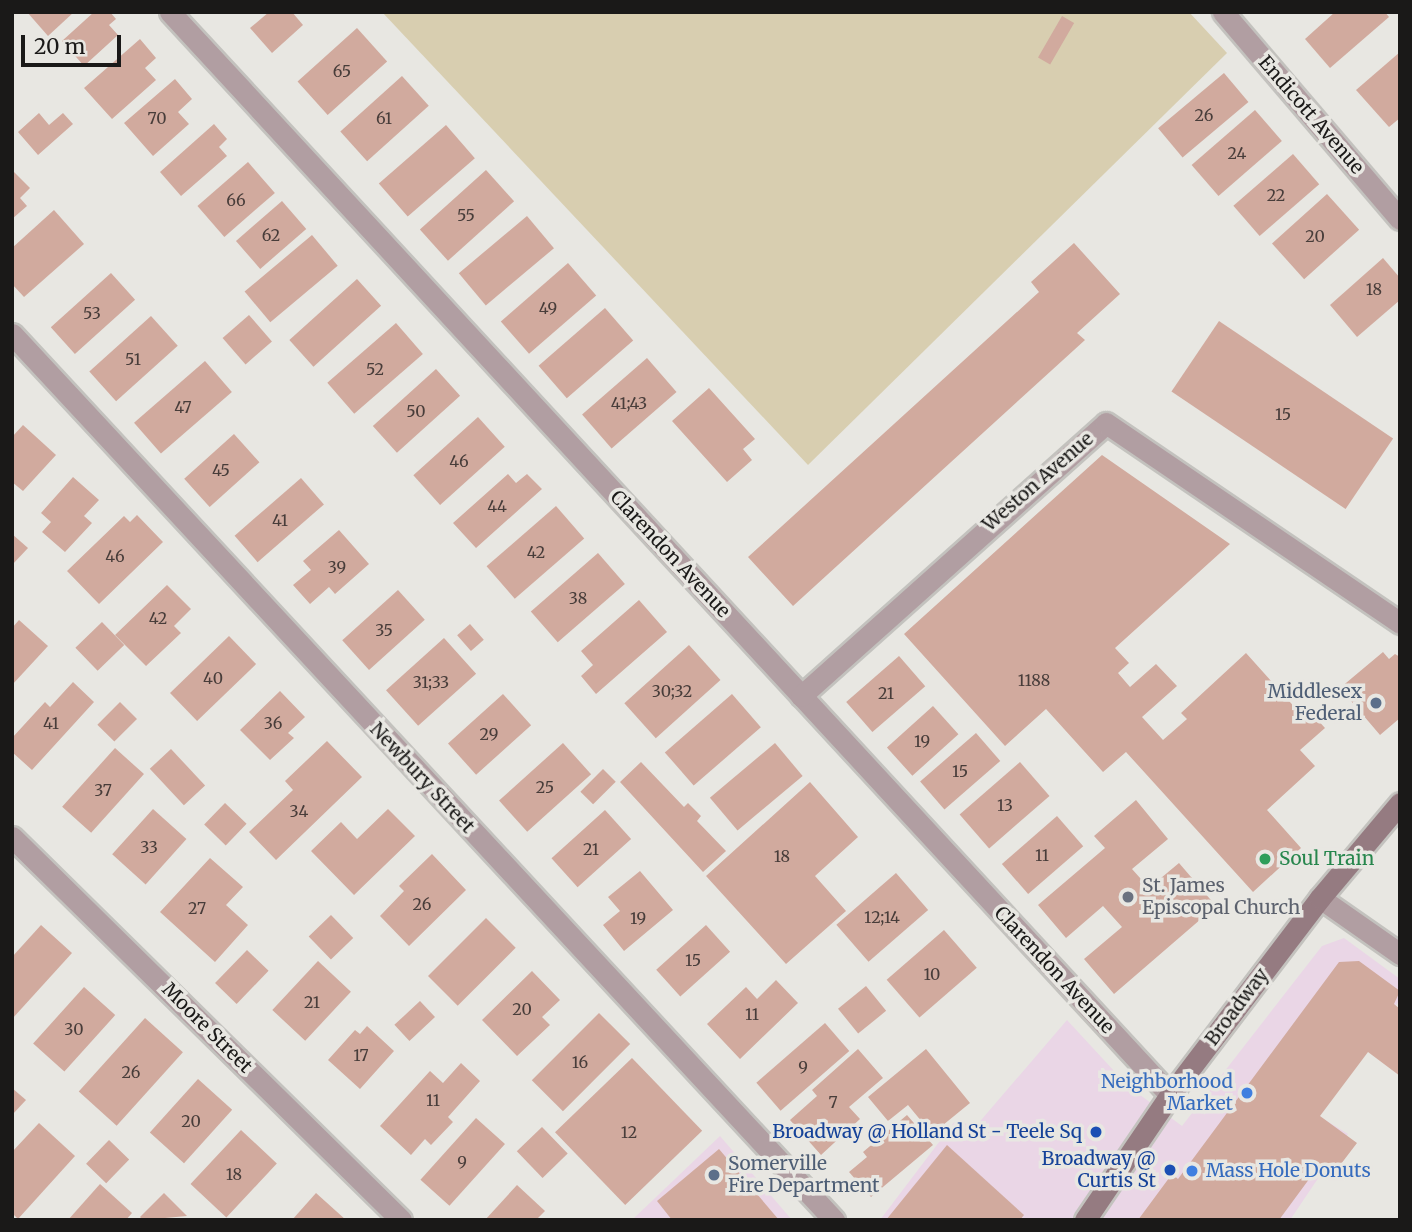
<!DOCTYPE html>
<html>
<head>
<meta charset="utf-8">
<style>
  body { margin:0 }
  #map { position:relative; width:1412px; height:1232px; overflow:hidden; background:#e8e7e2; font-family:Merriweather,serif }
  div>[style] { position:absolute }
  .commercial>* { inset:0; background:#ead6e6 }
  .green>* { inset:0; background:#d8ceb0 }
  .building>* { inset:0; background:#d1aa9e; transform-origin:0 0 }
  .roads { filter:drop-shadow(2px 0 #c3c2be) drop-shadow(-2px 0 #c3c2be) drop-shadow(0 2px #c3c2be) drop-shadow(0 -2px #c3c2be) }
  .minor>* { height:21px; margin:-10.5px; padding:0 10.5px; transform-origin:10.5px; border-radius:10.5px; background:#b19ea2 }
  .secondary>* { height:21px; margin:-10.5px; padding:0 10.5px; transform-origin:10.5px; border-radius:10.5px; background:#957b81 }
  .dots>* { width:19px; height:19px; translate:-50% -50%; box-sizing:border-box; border:4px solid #e8e7e2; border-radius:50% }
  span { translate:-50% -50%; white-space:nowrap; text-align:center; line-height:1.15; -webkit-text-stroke:7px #e8e7e2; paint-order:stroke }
  .number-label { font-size:16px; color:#483d3a }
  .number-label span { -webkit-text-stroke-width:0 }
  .street-label { font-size:19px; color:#1a1918 }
  .service-label { font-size:19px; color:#4e5e75 }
  .right { translate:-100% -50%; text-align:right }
  .left { translate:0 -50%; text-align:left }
  .leisure-label { font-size:19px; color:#27864d }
  .worship-label { font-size:19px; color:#5b616d }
  .shop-label { font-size:19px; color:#366cbe }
  .transit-label { font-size:19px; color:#164399 }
  .frame { position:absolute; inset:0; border:14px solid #1a1918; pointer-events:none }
  .scale { position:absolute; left:21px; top:35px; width:100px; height:32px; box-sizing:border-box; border:4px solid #1a1918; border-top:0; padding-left:9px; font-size:21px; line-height:24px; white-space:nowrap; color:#1a1918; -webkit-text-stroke:5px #e8e7e2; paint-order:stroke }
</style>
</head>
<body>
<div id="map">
  <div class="commercial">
    <i style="clip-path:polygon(1344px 938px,1400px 979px,1400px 1000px,1314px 1113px,1348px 1134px,1290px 1220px,880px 1220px,955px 1121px,976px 1126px,1067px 1020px,1128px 1086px,1182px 1126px,1322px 946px)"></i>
    <i style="clip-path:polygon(720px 1136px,792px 1220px,632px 1220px)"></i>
  </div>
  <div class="green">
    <i style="clip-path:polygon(382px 12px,1189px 12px,1227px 53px,808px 465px)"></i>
  </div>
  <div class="building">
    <i style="clip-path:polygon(27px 12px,74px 12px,48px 36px)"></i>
    <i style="clip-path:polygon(94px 12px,110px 12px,116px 19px,109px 25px,118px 35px,84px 66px,62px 41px)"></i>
    <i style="clip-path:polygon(269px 12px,292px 12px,303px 25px,272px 53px,250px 28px)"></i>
    <i style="clip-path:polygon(1335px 12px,1385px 12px,1389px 17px,1330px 68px,1305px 39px)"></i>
    <i style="left:1062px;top:16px;width:14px;height:48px;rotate:30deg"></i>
    <i style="left:357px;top:28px;width:45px;height:80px;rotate:48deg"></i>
    <i style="clip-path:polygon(140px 39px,156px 58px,145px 68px,156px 80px,112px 119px,84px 88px)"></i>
    <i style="clip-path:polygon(1400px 52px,1400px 118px,1389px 127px,1356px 90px)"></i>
    <i style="left:1224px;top:73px;width:38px;height:86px;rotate:50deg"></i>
    <i style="left:402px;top:76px;width:40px;height:83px;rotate:48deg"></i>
    <i style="clip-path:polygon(175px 79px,192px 99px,178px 112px,189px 124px,153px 156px,124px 123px)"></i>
    <i style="left:1255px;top:110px;width:41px;height:84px;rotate:49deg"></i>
    <i style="clip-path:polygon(39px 113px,49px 125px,63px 113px,73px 124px,38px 155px,18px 132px)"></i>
    <i style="clip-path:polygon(214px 124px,227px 139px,219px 147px,227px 156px,181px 196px,160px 172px)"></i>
    <i style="left:446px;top:125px;width:44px;height:89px;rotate:49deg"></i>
    <i style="left:1293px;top:154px;width:40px;height:79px;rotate:49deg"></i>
    <i style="left:248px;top:162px;width:41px;height:67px;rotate:49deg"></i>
    <i style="clip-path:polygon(12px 170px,30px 188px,20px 198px,27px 206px,12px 219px)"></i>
    <i style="left:486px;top:170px;width:42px;height:89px;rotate:48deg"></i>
    <i style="left:1327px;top:194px;width:48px;height:74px;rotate:48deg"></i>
    <i style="left:282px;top:201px;width:37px;height:61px;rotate:49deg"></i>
    <i style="clip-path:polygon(54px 210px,84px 244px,24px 297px,12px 284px,12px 248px)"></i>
    <i style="left:527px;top:216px;width:42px;height:89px;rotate:50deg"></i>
    <i style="left:312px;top:235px;width:40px;height:88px;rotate:50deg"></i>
    <i style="clip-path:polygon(1074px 243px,1120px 294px,1077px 333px,1085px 340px,793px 606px,748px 557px,1039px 292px,1031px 282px)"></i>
    <i style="clip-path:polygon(1383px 258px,1400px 278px,1400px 300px,1357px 337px,1330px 305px)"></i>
    <i style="left:568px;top:263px;width:43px;height:89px;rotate:49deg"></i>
    <i style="left:111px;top:273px;width:36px;height:81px;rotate:48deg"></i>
    <i style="left:357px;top:279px;width:36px;height:91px;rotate:48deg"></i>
    <i style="left:605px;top:308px;width:43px;height:88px;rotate:49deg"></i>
    <i style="left:249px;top:315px;width:35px;height:35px;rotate:49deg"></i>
    <i style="left:151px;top:316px;width:40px;height:83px;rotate:48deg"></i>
    <i style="left:1219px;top:321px;width:210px;height:85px;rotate:34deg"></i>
    <i style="left:396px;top:323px;width:41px;height:91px;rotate:49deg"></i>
    <i style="left:647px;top:358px;width:45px;height:86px;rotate:49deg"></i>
    <i style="left:205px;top:361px;width:41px;height:94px;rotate:49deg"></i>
    <i style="left:436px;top:369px;width:36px;height:85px;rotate:48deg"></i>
    <i style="clip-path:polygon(709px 388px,755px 439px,743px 449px,752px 460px,727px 482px,672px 421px)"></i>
    <i style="left:478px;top:417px;width:40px;height:87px;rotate:48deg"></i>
    <i style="clip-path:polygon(23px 425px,56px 455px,23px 491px,12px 482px,12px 437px)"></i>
    <i style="left:234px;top:434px;width:38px;height:67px;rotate:48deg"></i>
    <i style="clip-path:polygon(1102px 455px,1230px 544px,1115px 648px,1129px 663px,1118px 673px,1130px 687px,1156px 664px,1177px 686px,1142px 717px,1163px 740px,1187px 719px,1181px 713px,1246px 653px,1298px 711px,1304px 705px,1325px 728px,1300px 750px,1315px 766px,1267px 810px,1301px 848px,1253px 892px,1126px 752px,1103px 772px,1046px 709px,1005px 746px,904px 634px)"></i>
    <i style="clip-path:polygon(508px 474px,516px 483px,527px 474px,542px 489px,476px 548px,453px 523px)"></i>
    <i style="clip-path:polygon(73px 477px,99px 500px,84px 516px,92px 523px,65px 552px,42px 532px,51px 522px,41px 513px)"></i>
    <i style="left:301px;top:478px;width:35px;height:88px;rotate:49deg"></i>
    <i style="left:556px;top:506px;width:43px;height:92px;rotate:49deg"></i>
    <i style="clip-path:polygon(137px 515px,163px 542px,99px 604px,67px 571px,124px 516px,130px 522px)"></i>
    <i style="clip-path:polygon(339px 530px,369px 564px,335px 594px,329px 587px,310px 604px,293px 585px,311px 570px,303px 561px)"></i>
    <i style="clip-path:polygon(12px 534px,28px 548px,12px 565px)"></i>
    <i style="left:598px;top:553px;width:41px;height:89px;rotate:49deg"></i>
    <i style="clip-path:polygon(167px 585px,191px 609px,174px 626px,181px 633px,146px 666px,115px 635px)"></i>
    <i style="left:398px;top:590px;width:40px;height:75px;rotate:48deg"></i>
    <i style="clip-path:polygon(639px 600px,667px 632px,596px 694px,581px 676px,593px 665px,581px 651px)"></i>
    <i style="clip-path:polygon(19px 620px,48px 646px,12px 685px,12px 628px)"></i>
    <i style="left:102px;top:622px;width:32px;height:37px;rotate:46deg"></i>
    <i style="left:470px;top:624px;width:21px;height:17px;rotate:49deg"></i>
    <i style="left:229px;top:636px;width:39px;height:82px;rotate:46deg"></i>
    <i style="left:444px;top:638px;width:48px;height:78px;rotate:48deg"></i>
    <i style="left:689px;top:645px;width:47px;height:87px;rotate:48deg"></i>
    <i style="clip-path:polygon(1383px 652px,1389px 659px,1395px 654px,1400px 657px,1400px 718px,1380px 735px,1340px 688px)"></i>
    <i style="left:899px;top:656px;width:40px;height:70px;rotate:49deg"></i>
    <i style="clip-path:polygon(73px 682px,94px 702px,32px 770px,12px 752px,12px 738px,45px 702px,50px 707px)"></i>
    <i style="clip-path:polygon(280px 691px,305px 717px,288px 733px,294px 738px,270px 760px,240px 730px)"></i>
    <i style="left:503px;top:694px;width:42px;height:74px;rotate:48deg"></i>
    <i style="left:732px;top:694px;width:44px;height:89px;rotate:49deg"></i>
    <i style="left:120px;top:702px;width:24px;height:32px;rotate:45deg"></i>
    <i style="left:933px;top:706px;width:38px;height:62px;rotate:48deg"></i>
    <i style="left:976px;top:733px;width:37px;height:74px;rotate:49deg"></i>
    <i style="clip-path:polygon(327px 741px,362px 777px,276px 860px,249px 832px,293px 790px,285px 781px)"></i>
    <i style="left:563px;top:743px;width:42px;height:86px;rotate:48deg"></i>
    <i style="left:775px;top:743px;width:43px;height:85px;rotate:50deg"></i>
    <i style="left:115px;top:748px;width:39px;height:79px;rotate:42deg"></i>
    <i style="left:171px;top:749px;width:50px;height:29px;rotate:47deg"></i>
    <i style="clip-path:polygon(641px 762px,684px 807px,688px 803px,701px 816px,697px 821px,726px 851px,703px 872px,620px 782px)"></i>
    <i style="left:1020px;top:762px;width:45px;height:80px;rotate:49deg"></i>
    <i style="left:603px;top:769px;width:18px;height:32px;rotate:45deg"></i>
    <i style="clip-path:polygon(810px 782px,858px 837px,815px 876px,846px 911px,786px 964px,706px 876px)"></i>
    <i style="clip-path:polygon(1136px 800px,1168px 839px,1132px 869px,1149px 888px,1179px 863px,1216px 906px,1114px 994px,1084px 959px,1122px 927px,1103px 906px,1066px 938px,1038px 905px,1105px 848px,1094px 836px)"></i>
    <i style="left:225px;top:803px;width:30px;height:30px;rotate:44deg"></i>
    <i style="left:153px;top:809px;width:45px;height:61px;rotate:42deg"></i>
    <i style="clip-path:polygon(388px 809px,415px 836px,354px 895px,311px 851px,341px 822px,357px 839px)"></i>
    <i style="left:605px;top:810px;width:39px;height:72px;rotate:48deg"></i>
    <i style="left:1057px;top:816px;width:40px;height:73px;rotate:49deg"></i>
    <i style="clip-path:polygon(432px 854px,466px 890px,409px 946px,380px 916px,404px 891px,399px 886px)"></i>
    <i style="clip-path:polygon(210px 858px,243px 887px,226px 905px,248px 925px,215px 962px,160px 912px)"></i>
    <i style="clip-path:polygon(640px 871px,673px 910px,624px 951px,603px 925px,620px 911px,608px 897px)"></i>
    <i style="left:896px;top:873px;width:49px;height:79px;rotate:49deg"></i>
    <i style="left:331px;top:915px;width:32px;height:31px;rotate:46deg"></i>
    <i style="left:486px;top:918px;width:42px;height:82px;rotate:45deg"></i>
    <i style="clip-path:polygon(41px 925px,72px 953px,12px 1019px,12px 957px)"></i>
    <i style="left:706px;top:925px;width:36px;height:67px;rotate:48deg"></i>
    <i style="left:944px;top:930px;width:50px;height:76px;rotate:49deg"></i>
    <i style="left:247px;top:950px;width:30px;height:46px;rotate:44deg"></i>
    <i style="left:318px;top:961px;width:45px;height:67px;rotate:43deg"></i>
    <i style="clip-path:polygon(1359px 961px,1400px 991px,1394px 1004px,1400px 1009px,1400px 1076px,1368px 1052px,1320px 1116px,1357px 1143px,1331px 1177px,1318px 1167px,1279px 1220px,1138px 1220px,1172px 1174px,1178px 1179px,1339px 962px)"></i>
    <i style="clip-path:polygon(532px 971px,560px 1000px,542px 1017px,550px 1025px,517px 1056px,482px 1020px)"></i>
    <i style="clip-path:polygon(776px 980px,798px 1003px,740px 1059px,707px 1024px,746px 987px,757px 999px)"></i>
    <i style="left:866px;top:986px;width:32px;height:36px;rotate:51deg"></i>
    <i style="left:84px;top:987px;width:42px;height:76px;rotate:42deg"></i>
    <i style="left:420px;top:1001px;width:22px;height:35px;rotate:47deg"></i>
    <i style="left:599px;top:1013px;width:44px;height:95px;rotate:45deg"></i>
    <i style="left:145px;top:1018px;width:51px;height:99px;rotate:42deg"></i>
    <i style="left:825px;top:1023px;width:37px;height:91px;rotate:49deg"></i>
    <i style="clip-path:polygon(367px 1026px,394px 1051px,360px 1089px,328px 1060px,355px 1030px,360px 1034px)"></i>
    <i style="clip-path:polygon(858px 1049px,883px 1078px,849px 1107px,860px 1119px,821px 1155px,790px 1120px,817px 1096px,812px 1090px)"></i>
    <i style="clip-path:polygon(926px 1049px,970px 1103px,932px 1134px,908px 1105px,888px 1121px,868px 1097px)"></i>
    <i style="left:632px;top:1058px;width:101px;height:107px;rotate:46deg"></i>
    <i style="clip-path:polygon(461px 1063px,480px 1081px,448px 1117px,453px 1122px,431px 1145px,425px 1139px,411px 1155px,380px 1126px,430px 1071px,443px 1083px)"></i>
    <i style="left:198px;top:1079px;width:46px;height:72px;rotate:42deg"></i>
    <i style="clip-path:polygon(12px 1088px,26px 1100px,12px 1115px)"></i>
    <i style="clip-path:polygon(907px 1115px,933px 1145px,871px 1197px,849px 1172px,867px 1157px,863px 1152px)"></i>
    <i style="left:476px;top:1118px;width:39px;height:83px;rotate:42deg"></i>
    <i style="clip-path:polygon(39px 1123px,75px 1156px,18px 1219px,12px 1213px,12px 1152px)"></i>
    <i style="left:542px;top:1127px;width:37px;height:35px;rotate:46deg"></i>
    <i style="left:241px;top:1130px;width:49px;height:74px;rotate:43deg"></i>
    <i style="left:109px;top:1140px;width:28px;height:33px;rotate:44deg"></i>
    <i style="clip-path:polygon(947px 1145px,1024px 1215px,1020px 1220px,886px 1220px)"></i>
    <i style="clip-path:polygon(719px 1149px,779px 1220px,672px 1220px,657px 1201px)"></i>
    <i style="clip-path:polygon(100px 1184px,132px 1213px,126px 1220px,68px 1220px)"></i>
    <i style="clip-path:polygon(517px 1185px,545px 1211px,536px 1220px,485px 1220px)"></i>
    <i style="clip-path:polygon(164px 1193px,187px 1216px,143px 1220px,140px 1217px)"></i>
    <i style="clip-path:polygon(316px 1193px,346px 1220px,292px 1220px)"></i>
  </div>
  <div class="roads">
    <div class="minor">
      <i style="left:170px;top:12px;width:1474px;rotate:47.28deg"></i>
      <i style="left:1223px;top:12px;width:272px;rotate:49.5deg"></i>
      <i style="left:12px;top:334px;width:1209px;rotate:47.15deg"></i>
      <i style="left:801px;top:696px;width:409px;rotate:-41.8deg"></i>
      <i style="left:1106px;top:423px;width:356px;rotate:34.2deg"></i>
      <i style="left:12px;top:837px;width:546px;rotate:44.55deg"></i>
      <i style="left:1320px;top:898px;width:98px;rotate:35deg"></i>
    </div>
    <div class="secondary">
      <i style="left:1085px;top:1220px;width:151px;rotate:-55.8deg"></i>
      <i style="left:1170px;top:1095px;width:248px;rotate:-52.7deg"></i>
      <i style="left:1320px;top:898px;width:124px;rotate:-49.9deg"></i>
    </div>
  </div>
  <div class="dots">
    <i style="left:1376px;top:703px;background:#5c6f8a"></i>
    <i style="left:1265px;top:859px;background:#2e9e5b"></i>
    <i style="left:1128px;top:897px;background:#6b7280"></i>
    <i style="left:1247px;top:1093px;background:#3f7fe0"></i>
    <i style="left:1096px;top:1132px;background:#1a4fb4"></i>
    <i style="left:1170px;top:1170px;background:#1a4fb4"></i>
    <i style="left:1192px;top:1171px;background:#3f7fe0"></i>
    <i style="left:714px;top:1175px;background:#5c6f8a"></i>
  </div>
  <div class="number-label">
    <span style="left:342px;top:71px">65</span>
    <span style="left:1204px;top:115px">26</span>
    <span style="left:157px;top:118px">70</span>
    <span style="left:384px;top:118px">61</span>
    <span style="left:1237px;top:153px">24</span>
    <span style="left:1276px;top:195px">22</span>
    <span style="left:236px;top:200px">66</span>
    <span style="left:466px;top:215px">55</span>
    <span style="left:271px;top:235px">62</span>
    <span style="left:1315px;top:236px">20</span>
    <span style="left:1374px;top:289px">18</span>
    <span style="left:548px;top:308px">49</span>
    <span style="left:92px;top:313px">53</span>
    <span style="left:133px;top:359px">51</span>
    <span style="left:375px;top:369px">52</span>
    <span style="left:629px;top:403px">41;43</span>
    <span style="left:183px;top:407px">47</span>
    <span style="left:416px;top:411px">50</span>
    <span style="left:1283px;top:414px">15</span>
    <span style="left:459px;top:461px">46</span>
    <span style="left:221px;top:470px">45</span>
    <span style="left:497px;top:506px">44</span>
    <span style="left:280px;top:520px">41</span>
    <span style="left:536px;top:552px">42</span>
    <span style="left:115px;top:556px">46</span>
    <span style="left:337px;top:567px">39</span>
    <span style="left:578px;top:598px">38</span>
    <span style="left:158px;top:618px">42</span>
    <span style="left:384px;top:630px">35</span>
    <span style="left:213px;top:678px">40</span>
    <span style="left:1034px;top:680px">1188</span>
    <span style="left:431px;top:682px">31;33</span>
    <span style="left:672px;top:691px">30;32</span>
    <span style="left:886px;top:693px">21</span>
    <span style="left:51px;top:723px">41</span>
    <span style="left:273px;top:723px">36</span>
    <span style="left:489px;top:734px">29</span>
    <span style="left:922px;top:741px">19</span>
    <span style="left:960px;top:771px">15</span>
    <span style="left:545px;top:787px">25</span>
    <span style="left:103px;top:790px">37</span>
    <span style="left:1005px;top:805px">13</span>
    <span style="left:299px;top:811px">34</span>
    <span style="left:149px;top:847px">33</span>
    <span style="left:591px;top:849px">21</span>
    <span style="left:1042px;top:855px">11</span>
    <span style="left:782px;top:856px">18</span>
    <span style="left:422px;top:904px">26</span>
    <span style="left:197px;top:908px">27</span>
    <span style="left:882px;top:917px">12;14</span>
    <span style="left:638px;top:918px">19</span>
    <span style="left:693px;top:960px">15</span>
    <span style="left:932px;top:974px">10</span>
    <span style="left:312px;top:1002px">21</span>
    <span style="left:522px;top:1009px">20</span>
    <span style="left:752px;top:1014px">11</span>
    <span style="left:74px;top:1029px">30</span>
    <span style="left:361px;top:1055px">17</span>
    <span style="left:580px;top:1062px">16</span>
    <span style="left:803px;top:1067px">9</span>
    <span style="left:131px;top:1072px">26</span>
    <span style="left:433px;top:1100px">11</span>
    <span style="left:833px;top:1102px">7</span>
    <span style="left:191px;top:1121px">20</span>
    <span style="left:629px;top:1132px">12</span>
    <span style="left:462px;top:1162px">9</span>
    <span style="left:234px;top:1174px">18</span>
  </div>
  <div class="street-label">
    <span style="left:1311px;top:115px;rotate:49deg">Endicott Avenue</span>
    <span style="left:1038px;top:482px;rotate:-41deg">Weston Avenue</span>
    <span style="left:670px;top:554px;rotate:47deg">Clarendon Avenue</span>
    <span style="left:422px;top:778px;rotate:47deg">Newbury Street</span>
    <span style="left:1054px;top:970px;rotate:47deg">Clarendon Avenue</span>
    <span style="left:1237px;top:1007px;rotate:-53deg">Broadway</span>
    <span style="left:207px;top:1028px;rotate:45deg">Moore Street</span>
  </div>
  <div class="service-label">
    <span class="right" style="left:1362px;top:703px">Middlesex<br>Federal</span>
    <span class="left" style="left:728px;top:1175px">Somerville<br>Fire Department</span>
  </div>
  <div class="leisure-label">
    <span class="left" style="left:1279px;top:859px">Soul Train</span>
  </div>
  <div class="worship-label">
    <span class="left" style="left:1142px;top:897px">St. James<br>Episcopal Church</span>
  </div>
  <div class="shop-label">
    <span class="right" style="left:1233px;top:1093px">Neighborhood<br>Market</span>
    <span class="left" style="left:1206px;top:1171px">Mass Hole Donuts</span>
  </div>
  <div class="transit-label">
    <span class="right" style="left:1082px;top:1132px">Broadway @ Holland St - Teele Sq</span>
    <span class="right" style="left:1156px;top:1170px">Broadway @<br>Curtis St</span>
  </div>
  <div class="frame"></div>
  <div class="scale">20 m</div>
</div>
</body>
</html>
